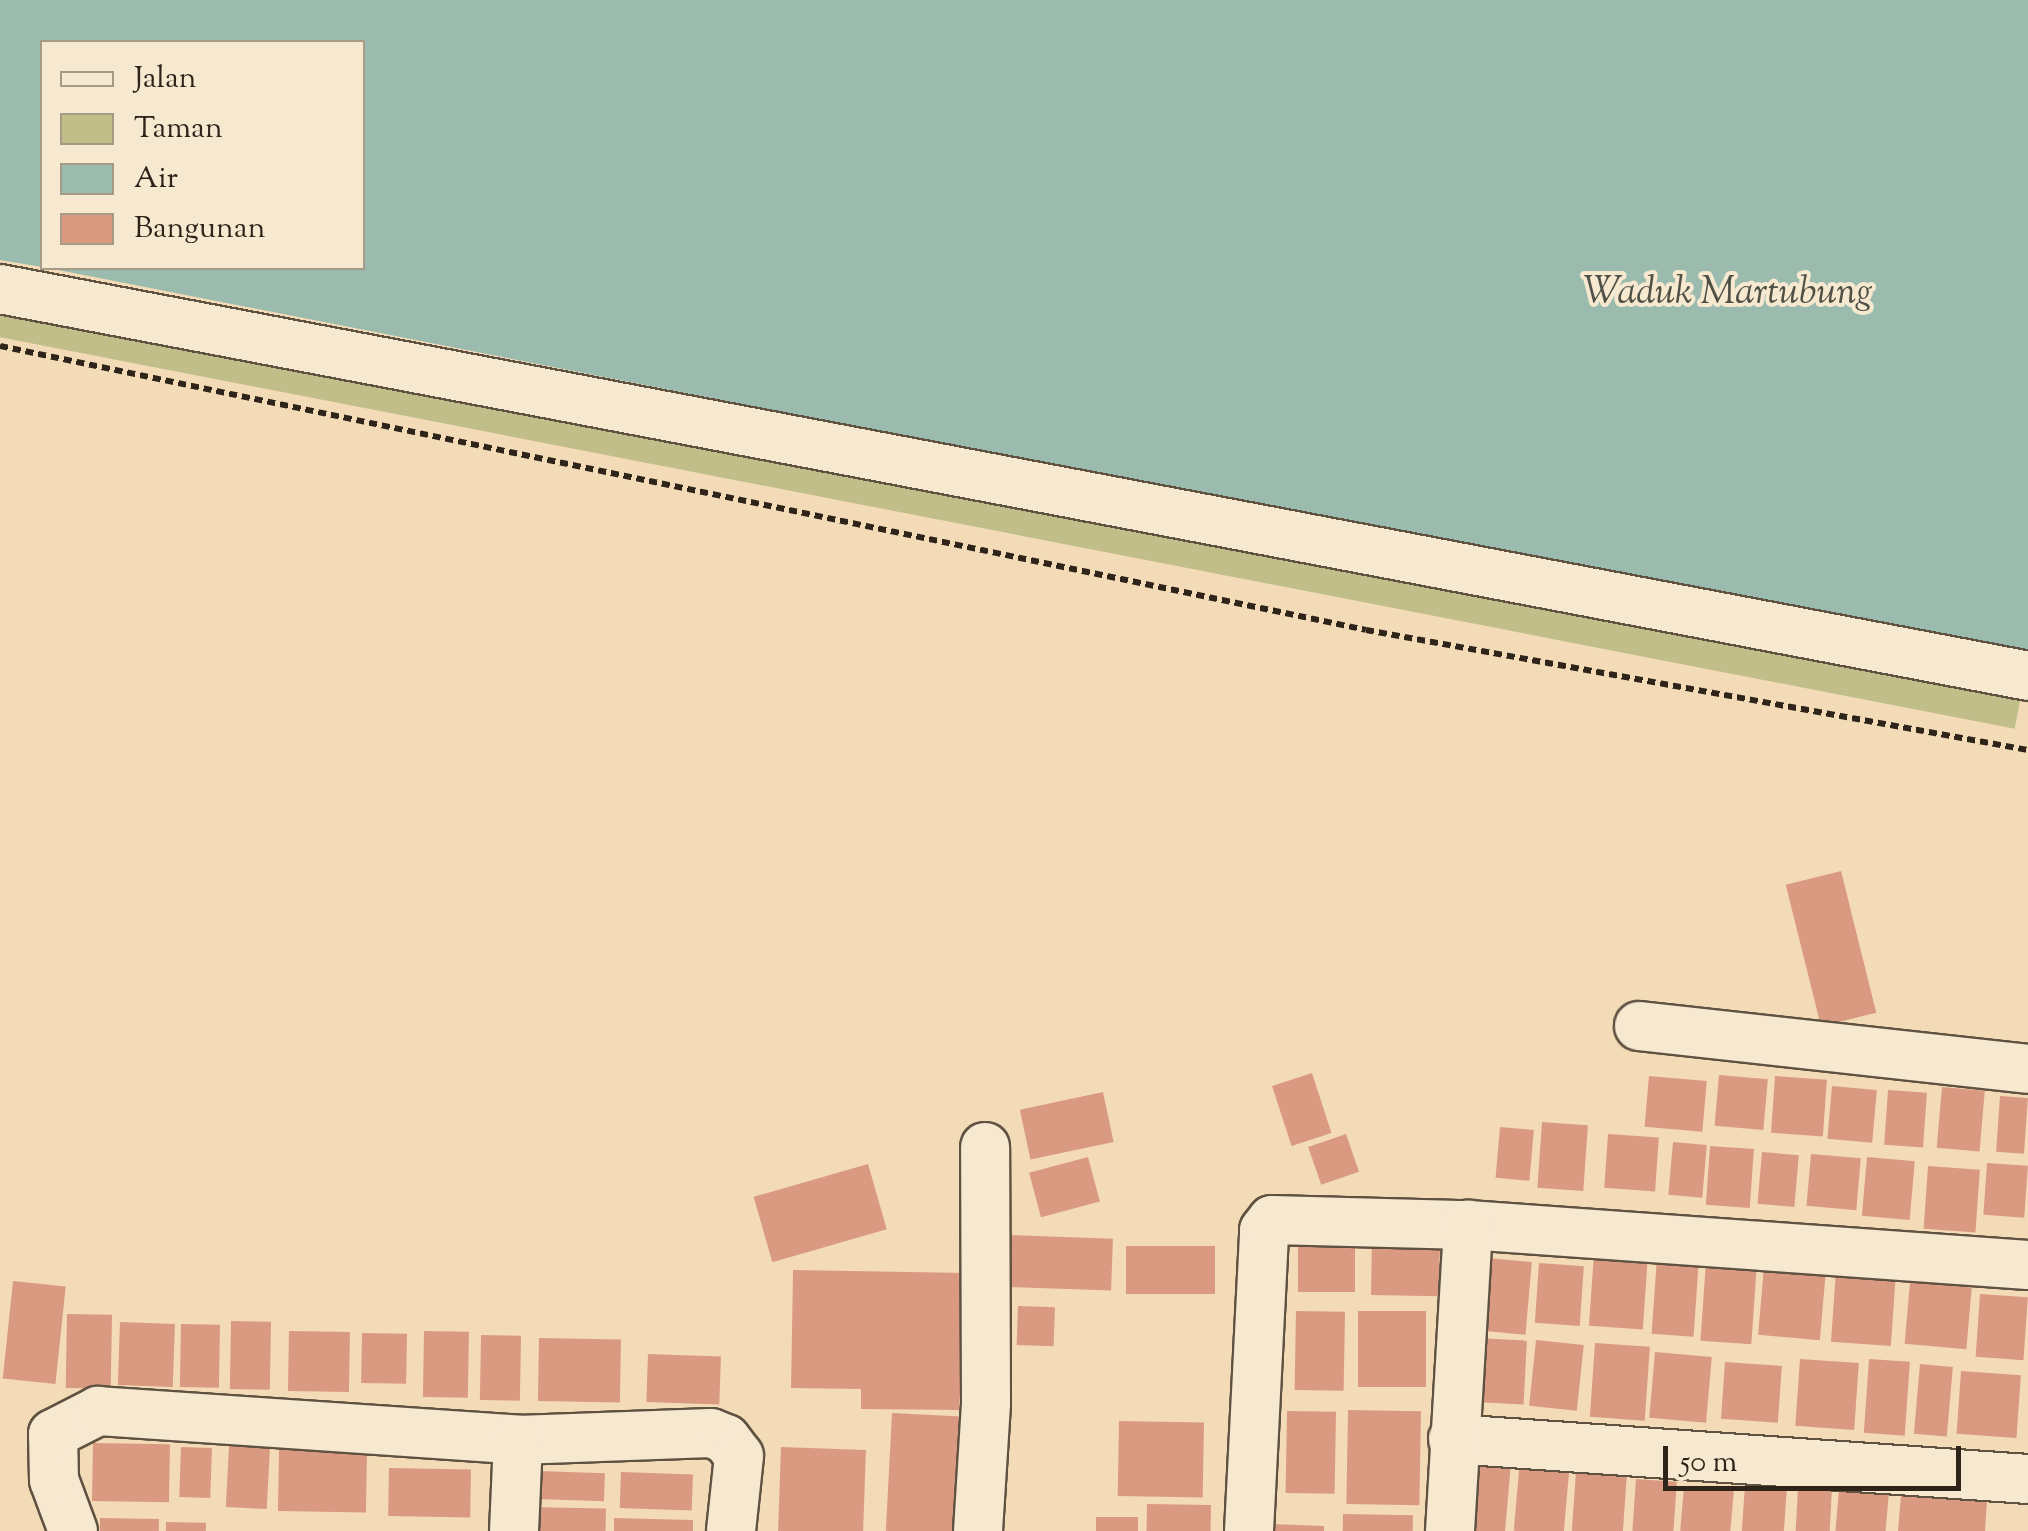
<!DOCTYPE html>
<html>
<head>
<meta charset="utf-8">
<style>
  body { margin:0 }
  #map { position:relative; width:2028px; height:1531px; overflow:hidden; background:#f3dbb7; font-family:"Sorts Mill Goudy",serif }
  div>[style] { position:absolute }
  .green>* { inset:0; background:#c2be89; transform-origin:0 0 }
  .water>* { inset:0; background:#9bbbaf }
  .building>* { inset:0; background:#da9a82; transform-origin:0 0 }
  .path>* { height:6px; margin-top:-3px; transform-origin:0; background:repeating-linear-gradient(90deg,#2e241a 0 8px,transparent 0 13px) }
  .roads { filter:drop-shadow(2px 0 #5f5241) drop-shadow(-2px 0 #5f5241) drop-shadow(0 2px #5f5241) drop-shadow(0 -2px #5f5241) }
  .street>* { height:48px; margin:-24px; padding:0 24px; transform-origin:24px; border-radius:24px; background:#f7e8d0 }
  span { translate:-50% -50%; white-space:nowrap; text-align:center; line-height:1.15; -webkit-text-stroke:8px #f7e8d0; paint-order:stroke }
  .water-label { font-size:38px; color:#4f5147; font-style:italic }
  .legend { position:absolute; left:40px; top:40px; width:325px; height:230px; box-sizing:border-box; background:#f7e8d0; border:2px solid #a79a87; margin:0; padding:12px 18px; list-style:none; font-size:30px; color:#2e241a }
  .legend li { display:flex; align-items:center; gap:20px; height:50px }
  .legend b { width:50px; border:2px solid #a79a87 }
  .scale { position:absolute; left:1663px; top:1446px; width:298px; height:45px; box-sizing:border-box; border:5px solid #2e241a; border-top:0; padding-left:12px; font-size:30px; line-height:35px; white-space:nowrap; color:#2e241a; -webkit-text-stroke:8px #f7e8d0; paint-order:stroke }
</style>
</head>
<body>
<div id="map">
  <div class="green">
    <i style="left:0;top:271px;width:2065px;height:65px;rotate:11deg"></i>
  </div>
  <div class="water">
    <i style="clip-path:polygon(0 0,2028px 0,2028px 656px,48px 268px,362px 268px,362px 42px,42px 42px,42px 267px,0 260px)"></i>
  </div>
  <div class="building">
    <i style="left:1841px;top:871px;width:146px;height:57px;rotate:76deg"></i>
    <i style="left:1312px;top:1073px;width:63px;height:42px;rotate:72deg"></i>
    <i style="left:1719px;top:1075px;width:49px;height:51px;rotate:5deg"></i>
    <i style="left:1649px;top:1076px;width:58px;height:51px;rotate:5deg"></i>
    <i style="left:1775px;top:1076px;width:52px;height:57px;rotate:4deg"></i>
    <i style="left:1832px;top:1086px;width:45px;height:53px;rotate:5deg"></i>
    <i style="left:1942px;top:1087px;width:43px;height:61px;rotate:5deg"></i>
    <i style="left:1888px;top:1090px;width:39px;height:55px;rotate:4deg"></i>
    <i style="left:1103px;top:1092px;width:51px;height:85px;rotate:78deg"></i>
    <i style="left:2000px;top:1096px;width:28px;height:56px;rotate:4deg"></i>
    <i style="left:1542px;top:1122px;width:46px;height:66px;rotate:4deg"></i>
    <i style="left:1500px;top:1127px;width:34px;height:51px;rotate:5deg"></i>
    <i style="left:1346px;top:1134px;width:40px;height:40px;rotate:71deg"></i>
    <i style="left:1608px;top:1134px;width:51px;height:54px;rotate:4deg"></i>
    <i style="left:1673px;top:1142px;width:34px;height:53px;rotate:5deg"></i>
    <i style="left:1710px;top:1146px;width:44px;height:59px;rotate:4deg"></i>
    <i style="left:1762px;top:1152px;width:37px;height:52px;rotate:5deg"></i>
    <i style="left:1811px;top:1154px;width:50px;height:52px;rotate:5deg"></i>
    <i style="left:1088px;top:1157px;width:46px;height:61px;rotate:75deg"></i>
    <i style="left:1867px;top:1157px;width:48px;height:59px;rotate:5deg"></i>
    <i style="left:1987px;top:1163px;width:41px;height:52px;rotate:4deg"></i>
    <i style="left:868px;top:1164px;width:68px;height:119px;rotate:74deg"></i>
    <i style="left:1928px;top:1166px;width:52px;height:63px;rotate:4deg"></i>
    <i style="left:1298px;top:1228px;width:57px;height:64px"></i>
    <i style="left:1009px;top:1235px;width:104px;height:52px;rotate:2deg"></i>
    <i style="left:1372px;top:1237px;width:68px;height:58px;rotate:1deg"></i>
    <i style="left:1126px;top:1246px;width:89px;height:48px"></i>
    <i style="left:1594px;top:1253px;width:54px;height:73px;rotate:4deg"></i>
    <i style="left:1657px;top:1257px;width:42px;height:77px;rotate:4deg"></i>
    <i style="left:1487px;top:1258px;width:45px;height:73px;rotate:5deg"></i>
    <i style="left:1706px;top:1261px;width:51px;height:80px;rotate:4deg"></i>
    <i style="left:1539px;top:1263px;width:45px;height:60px;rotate:4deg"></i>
    <i style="left:1764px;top:1267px;width:62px;height:68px;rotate:5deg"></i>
    <i style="clip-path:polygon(793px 1270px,967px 1273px,959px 1410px,861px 1409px,861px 1389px,791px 1388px)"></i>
    <i style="left:1836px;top:1270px;width:60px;height:72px;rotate:4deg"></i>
    <i style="left:13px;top:1281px;width:53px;height:98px;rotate:6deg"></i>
    <i style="left:1910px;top:1282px;width:62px;height:62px;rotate:5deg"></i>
    <i style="left:1980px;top:1294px;width:48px;height:63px;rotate:4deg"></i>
    <i style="left:1018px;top:1306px;width:37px;height:39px;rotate:2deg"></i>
    <i style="left:1296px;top:1311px;width:49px;height:79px;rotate:1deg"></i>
    <i style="left:1358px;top:1311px;width:68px;height:76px"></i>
    <i style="left:67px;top:1314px;width:45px;height:74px;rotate:1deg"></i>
    <i style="left:231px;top:1321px;width:40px;height:68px;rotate:1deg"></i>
    <i style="left:120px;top:1322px;width:55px;height:63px;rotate:2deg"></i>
    <i style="left:181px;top:1324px;width:39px;height:63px;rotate:1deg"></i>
    <i style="left:289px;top:1331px;width:61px;height:60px;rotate:1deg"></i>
    <i style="left:424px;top:1331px;width:45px;height:66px;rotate:1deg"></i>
    <i style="left:362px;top:1333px;width:45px;height:50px;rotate:1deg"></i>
    <i style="left:481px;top:1335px;width:40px;height:65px;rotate:1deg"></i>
    <i style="left:539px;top:1338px;width:82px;height:63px;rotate:1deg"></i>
    <i style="left:1477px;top:1338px;width:50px;height:64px;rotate:3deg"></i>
    <i style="left:1536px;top:1340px;width:48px;height:66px;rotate:6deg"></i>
    <i style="left:1595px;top:1343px;width:55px;height:74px;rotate:4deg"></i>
    <i style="left:1655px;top:1352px;width:57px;height:66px;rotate:5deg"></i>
    <i style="left:648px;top:1354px;width:73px;height:48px;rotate:2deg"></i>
    <i style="left:1800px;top:1359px;width:59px;height:67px;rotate:4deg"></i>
    <i style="left:1869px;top:1359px;width:41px;height:74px;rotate:4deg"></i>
    <i style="left:1725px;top:1362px;width:57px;height:57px;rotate:4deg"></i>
    <i style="left:1920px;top:1364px;width:33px;height:70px;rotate:5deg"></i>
    <i style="left:1961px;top:1371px;width:60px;height:63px;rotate:4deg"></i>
    <i style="left:1348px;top:1410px;width:73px;height:94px;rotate:1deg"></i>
    <i style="left:1287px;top:1411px;width:49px;height:82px;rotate:1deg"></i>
    <i style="left:892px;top:1413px;width:69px;height:118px;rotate:3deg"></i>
    <i style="left:1119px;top:1421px;width:85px;height:75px;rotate:1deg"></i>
    <i style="left:93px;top:1443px;width:77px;height:58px;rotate:1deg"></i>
    <i style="left:229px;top:1446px;width:41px;height:61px;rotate:3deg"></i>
    <i style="left:181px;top:1447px;width:31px;height:50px;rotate:2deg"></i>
    <i style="left:781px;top:1447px;width:85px;height:84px;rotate:2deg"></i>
    <i style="left:279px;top:1450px;width:88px;height:61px;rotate:1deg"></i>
    <i style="left:1520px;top:1459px;width:50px;height:72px;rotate:5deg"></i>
    <i style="left:1465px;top:1461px;width:46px;height:70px;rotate:5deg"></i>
    <i style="left:389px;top:1468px;width:82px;height:48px;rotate:1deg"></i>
    <i style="left:538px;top:1471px;width:67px;height:28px;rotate:2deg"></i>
    <i style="left:1576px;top:1471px;width:51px;height:60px;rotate:4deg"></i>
    <i style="left:621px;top:1472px;width:72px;height:36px;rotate:2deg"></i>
    <i style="left:1636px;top:1479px;width:41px;height:52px;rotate:4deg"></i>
    <i style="left:1745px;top:1485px;width:42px;height:46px;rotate:4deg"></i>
    <i style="left:1684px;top:1487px;width:50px;height:44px;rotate:5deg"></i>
    <i style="left:1798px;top:1487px;width:34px;height:44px;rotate:3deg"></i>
    <i style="left:1839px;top:1490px;width:50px;height:41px;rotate:5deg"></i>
    <i style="clip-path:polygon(1901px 1495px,1987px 1501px,1985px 1531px,1898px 1531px)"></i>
    <i style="left:1147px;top:1504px;width:64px;height:27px;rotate:1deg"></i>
    <i style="left:524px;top:1507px;width:82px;height:24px;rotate:1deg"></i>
    <i style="left:1343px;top:1514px;width:70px;height:17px;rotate:1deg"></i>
    <i style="left:1096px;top:1517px;width:42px;height:14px"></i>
    <i style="left:100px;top:1518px;width:59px;height:13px;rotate:1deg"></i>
    <i style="clip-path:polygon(614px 1518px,693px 1520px,693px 1531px,614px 1531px)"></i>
    <i style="left:166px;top:1522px;width:40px;height:9px;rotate:1deg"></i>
    <i style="clip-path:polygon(1271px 1524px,1324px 1526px,1324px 1531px,1271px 1531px)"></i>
  </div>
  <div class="path">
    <i style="left:0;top:346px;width:1395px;rotate:11.74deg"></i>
    <i style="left:1366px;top:630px;width:673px;rotate:10.27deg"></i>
  </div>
  <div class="roads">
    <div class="street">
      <i style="left:0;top:289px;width:2065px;rotate:10.8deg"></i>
      <i style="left:1639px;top:1026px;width:391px;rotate:6.3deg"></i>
      <i style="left:1453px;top:1439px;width:576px;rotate:3.98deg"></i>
      <i style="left:518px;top:1440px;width:193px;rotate:-2.1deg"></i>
      <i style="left:711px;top:1433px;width:16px;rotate:22deg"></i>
      <i style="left:726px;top:1439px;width:21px;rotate:53deg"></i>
      <i style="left:739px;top:1456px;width:75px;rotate:96.1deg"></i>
      <i style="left:73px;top:1531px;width:54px;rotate:-110.4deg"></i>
      <i style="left:54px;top:1480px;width:46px;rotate:-91.2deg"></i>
      <i style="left:53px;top:1434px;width:51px;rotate:-27.1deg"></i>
      <i style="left:98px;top:1411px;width:421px;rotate:3.9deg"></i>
      <i style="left:518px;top:1440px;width:91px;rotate:92.5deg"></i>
      <i style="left:978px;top:1531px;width:128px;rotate:-86.4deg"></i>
      <i style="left:986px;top:1403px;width:256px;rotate:-90.2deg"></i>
      <i style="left:1249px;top:1531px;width:301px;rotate:-87.1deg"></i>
      <i style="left:1264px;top:1230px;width:13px;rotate:-51deg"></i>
      <i style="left:1272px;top:1220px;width:196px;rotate:1.5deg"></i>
      <i style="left:1468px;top:1225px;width:561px;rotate:4.09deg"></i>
      <i style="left:1450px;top:1531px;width:307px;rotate:-86.6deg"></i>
    </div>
  </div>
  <div class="water-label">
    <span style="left:1728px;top:295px">Waduk Martubung</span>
  </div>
  <ul class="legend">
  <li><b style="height:12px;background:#f7e8d0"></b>Jalan</li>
  <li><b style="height:28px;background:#c2be89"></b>Taman</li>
  <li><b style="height:28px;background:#9bbbaf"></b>Air</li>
  <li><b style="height:28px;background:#da9a82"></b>Bangunan</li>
  </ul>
  <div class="scale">50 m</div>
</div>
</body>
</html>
